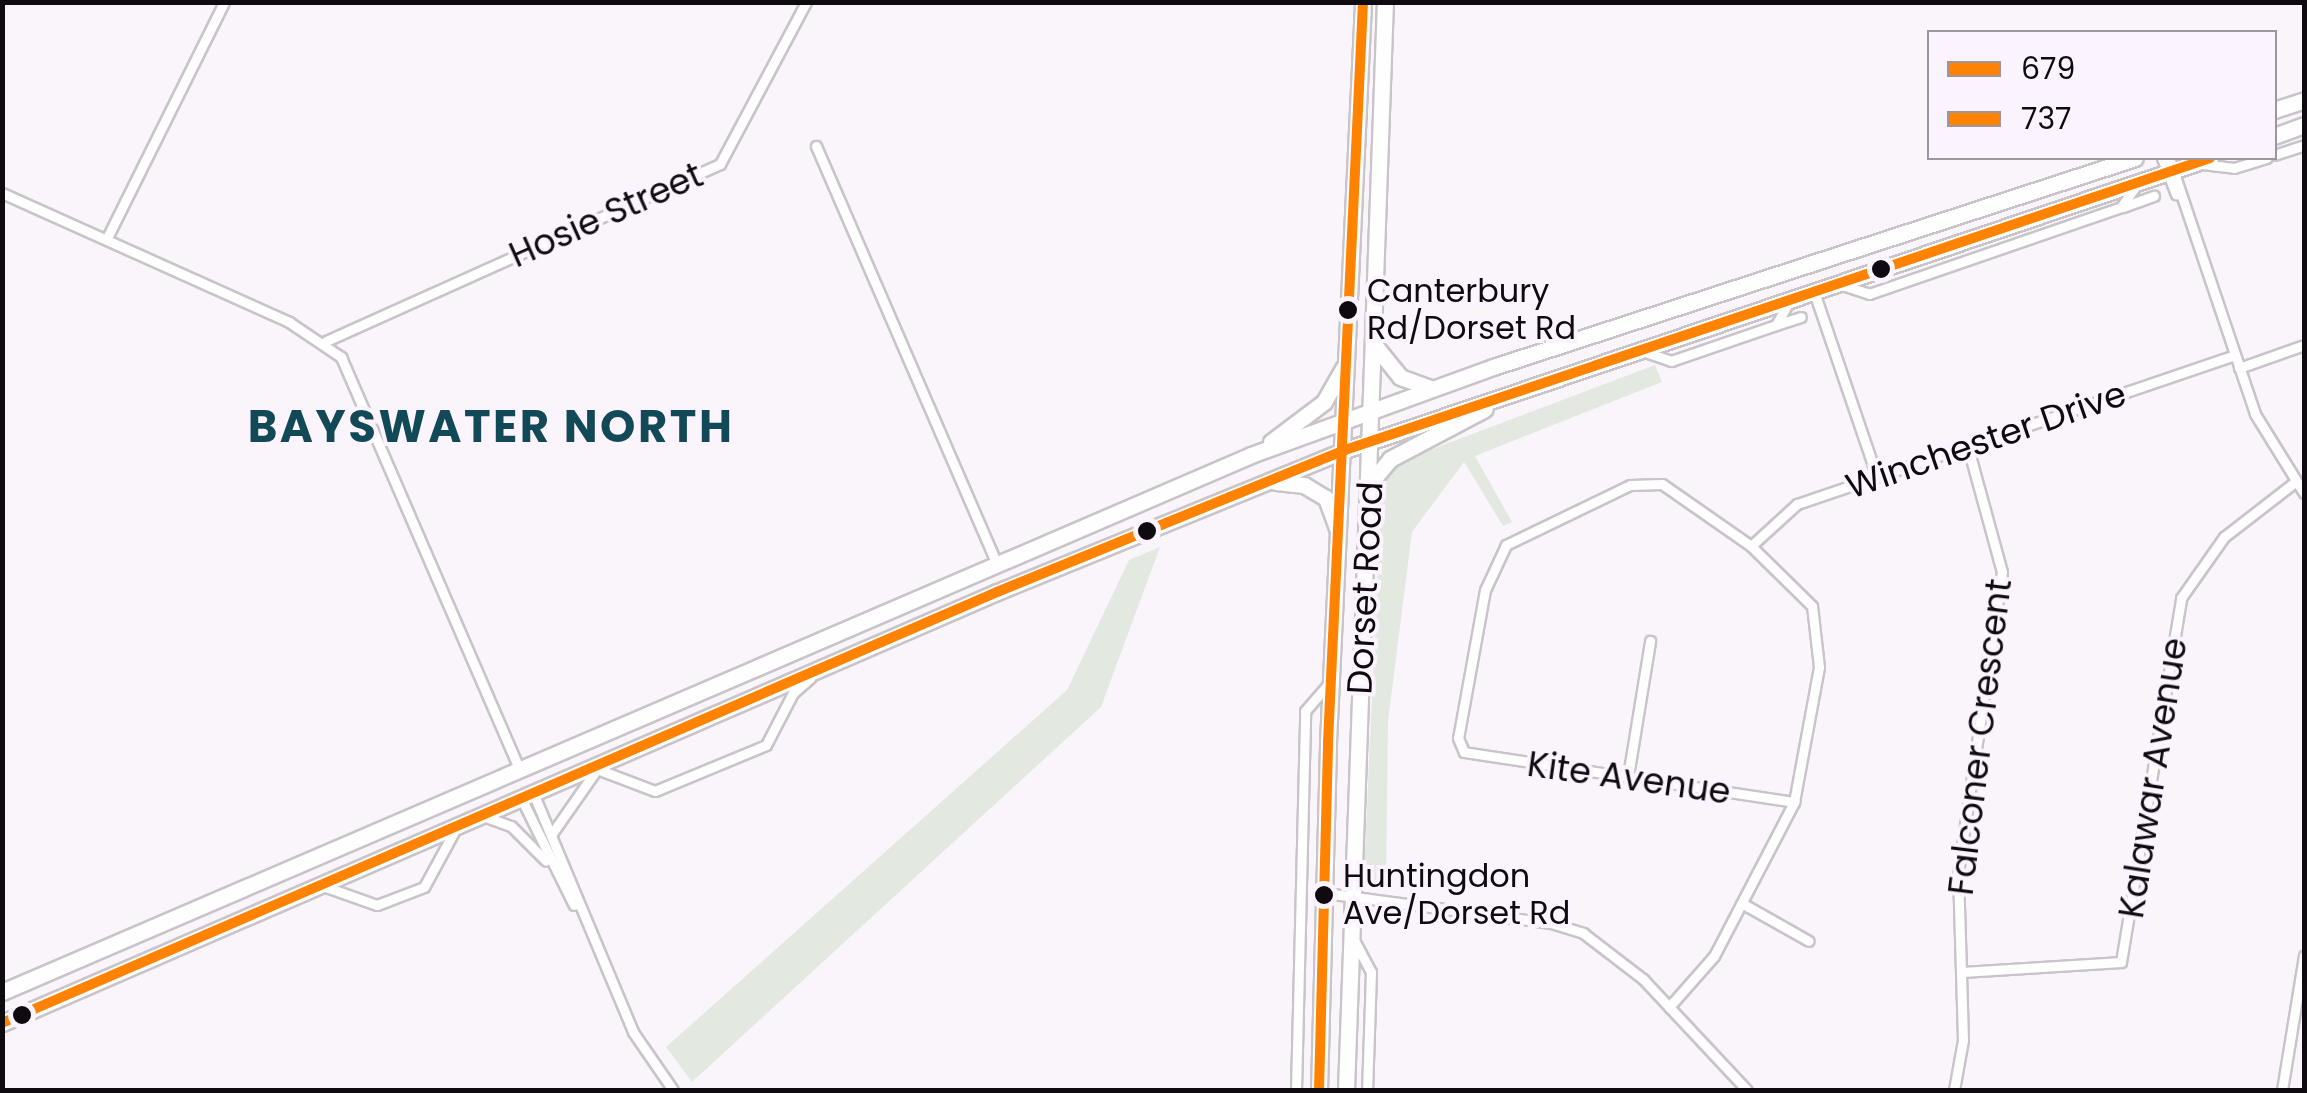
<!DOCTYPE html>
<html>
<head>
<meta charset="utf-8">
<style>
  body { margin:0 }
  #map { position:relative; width:2307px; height:1093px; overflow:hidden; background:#faf5fb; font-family:Poppins,sans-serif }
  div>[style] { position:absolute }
  .green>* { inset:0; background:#e3e9e1 }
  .roads { filter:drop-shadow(2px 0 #c8c4c9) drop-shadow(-2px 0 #c8c4c9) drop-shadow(0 2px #c8c4c9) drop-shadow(0 -2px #c8c4c9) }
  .minor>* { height:9px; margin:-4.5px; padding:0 4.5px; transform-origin:4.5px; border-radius:4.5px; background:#fefefe }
  .primary>* { height:15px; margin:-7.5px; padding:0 7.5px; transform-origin:7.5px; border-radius:7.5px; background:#fefefe }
  .bus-1>* { height:10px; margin:-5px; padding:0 5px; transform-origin:5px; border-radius:5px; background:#ff8200 }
  .bus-2>* { height:10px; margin:-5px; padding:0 5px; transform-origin:5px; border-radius:5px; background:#ff8200 }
  .dots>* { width:28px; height:28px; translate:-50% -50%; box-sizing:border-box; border:5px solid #fbf3fd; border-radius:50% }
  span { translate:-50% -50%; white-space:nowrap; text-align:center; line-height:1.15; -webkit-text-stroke:8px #fbf3fd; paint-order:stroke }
  .bus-label { font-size:32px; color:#0e0a0f }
  .left { translate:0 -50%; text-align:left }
  .street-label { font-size:35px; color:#0e0a0f }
  .district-label { font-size:45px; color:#124957; font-weight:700; letter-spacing:2.5px }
  .frame { position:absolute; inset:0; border:5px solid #0e0a0f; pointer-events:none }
  .legend { position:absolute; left:1927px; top:30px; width:350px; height:130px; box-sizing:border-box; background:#fbf3fd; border:2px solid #9c969e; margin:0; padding:12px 18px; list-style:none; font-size:30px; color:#0e0a0f }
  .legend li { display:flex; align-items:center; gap:20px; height:50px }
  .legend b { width:50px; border:2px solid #9c969e }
</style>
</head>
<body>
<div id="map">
  <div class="green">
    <i style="clip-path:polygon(1655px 365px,1662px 382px,1475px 456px,1512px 522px,1503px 526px,1464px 462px,1412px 532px,1388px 721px,1386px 884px,1370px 882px,1364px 872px,1382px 477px,1406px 459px)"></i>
    <i style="clip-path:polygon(1160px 547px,1101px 707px,692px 1082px,666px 1047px,1067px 690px,1129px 560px)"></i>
  </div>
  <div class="roads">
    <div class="minor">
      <i style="left:816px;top:146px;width:456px;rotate:66.6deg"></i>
      <i style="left:2274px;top:155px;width:32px;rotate:-18deg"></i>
      <i style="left:2162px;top:158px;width:39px;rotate:69deg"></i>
      <i style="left:2169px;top:158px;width:270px;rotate:71.4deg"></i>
      <i style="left:2255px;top:414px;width:93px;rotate:58.2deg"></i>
      <i style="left:2202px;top:164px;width:32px;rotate:7deg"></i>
      <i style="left:2234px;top:168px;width:34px;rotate:-17deg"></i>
      <i style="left:2px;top:193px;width:315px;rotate:24.2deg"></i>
      <i style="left:289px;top:322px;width:63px;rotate:33.9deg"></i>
      <i style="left:341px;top:357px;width:450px;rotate:66.6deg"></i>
      <i style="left:2123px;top:207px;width:33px;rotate:-20deg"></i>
      <i style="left:107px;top:238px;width:263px;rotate:-63.6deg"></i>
      <i style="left:1839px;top:284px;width:32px;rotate:18deg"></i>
      <i style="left:1869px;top:294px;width:267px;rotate:-19deg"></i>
      <i style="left:2121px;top:207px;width:29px;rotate:-55deg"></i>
      <i style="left:1814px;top:292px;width:195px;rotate:71.2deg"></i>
      <i style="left:1776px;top:325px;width:26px;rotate:-18deg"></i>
      <i style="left:326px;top:341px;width:432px;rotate:-24.2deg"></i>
      <i style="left:720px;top:164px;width:183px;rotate:-62deg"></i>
      <i style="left:1645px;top:352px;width:28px;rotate:19deg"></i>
      <i style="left:1671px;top:361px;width:111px;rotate:-18.9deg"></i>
      <i style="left:1776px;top:325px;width:25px;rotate:-61deg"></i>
      <i style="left:2239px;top:368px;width:69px;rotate:-19.5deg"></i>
      <i style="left:1751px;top:546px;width:62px;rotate:-42.4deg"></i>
      <i style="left:1797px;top:504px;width:462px;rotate:-18.8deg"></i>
      <i style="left:1628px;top:776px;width:137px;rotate:-80.7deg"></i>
      <i style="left:534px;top:795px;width:257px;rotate:67.3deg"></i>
      <i style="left:633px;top:1032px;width:70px;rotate:55.4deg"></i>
      <i style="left:522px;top:800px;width:117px;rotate:63.7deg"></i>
      <i style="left:483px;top:816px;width:30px;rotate:20deg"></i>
      <i style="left:511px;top:826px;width:49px;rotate:45deg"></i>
      <i style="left:551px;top:835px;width:80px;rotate:-55.1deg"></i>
      <i style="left:597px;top:769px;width:62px;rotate:20.8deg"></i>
      <i style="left:655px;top:791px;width:120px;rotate:-22.5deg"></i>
      <i style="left:766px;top:745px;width:59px;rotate:-62.6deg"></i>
      <i style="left:793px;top:693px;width:23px;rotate:-41deg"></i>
      <i style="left:323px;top:886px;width:57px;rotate:19.4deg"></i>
      <i style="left:377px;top:905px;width:50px;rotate:-21deg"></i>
      <i style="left:424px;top:887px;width:65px;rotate:-61.5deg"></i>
      <i style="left:1325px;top:893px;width:228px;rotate:7.6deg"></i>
      <i style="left:1551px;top:923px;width:34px;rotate:17deg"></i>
      <i style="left:1583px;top:933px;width:76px;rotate:37.5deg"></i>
      <i style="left:1643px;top:979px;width:152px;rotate:46.9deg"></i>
      <i style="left:1745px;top:905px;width:73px;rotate:29.4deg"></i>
      <i style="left:1354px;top:940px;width:36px;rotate:62deg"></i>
      <i style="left:1371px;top:972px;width:118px;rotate:91.9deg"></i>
      <i style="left:1963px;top:972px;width:158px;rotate:-3.6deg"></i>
      <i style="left:2121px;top:962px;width:369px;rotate:-80.6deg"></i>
      <i style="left:2181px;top:598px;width:75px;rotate:-54.8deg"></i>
      <i style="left:2224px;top:537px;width:90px;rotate:-37.8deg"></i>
      <i style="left:1669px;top:1007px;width:68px;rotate:-48.6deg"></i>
      <i style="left:1714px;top:956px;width:174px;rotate:-62.5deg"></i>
      <i style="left:1794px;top:802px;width:137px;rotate:-79.5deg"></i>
      <i style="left:1819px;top:667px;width:61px;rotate:-96.5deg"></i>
      <i style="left:1812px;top:606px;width:86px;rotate:-135.5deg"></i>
      <i style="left:1751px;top:546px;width:108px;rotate:-145.1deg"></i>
      <i style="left:1662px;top:484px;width:32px;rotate:178deg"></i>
      <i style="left:1630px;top:485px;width:138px;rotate:154.2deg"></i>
      <i style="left:1506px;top:545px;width:50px;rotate:115deg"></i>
      <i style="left:1485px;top:590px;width:150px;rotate:100.3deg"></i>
      <i style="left:1458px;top:738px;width:15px;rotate:67deg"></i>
      <i style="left:1464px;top:752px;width:334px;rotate:8.6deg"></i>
      <i style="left:1296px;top:1090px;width:379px;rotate:-88.6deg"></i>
      <i style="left:1305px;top:711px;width:40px;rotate:-49deg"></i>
      <i style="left:1954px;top:1090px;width:51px;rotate:-79.8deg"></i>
      <i style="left:1963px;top:1040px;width:167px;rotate:-91.7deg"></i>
      <i style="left:1958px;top:873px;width:304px;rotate:-81.7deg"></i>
      <i style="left:2002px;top:572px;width:129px;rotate:-105.3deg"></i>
      <i style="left:2282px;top:1090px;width:136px;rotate:-80.7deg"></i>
    </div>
    <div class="primary">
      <i style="left:2274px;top:110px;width:32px;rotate:-18deg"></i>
      <i style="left:2274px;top:136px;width:32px;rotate:-20deg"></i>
      <i style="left:1376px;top:347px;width:38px;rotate:51deg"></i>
      <i style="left:1400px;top:377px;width:33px;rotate:20deg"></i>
      <i style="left:1271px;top:442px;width:66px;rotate:-37deg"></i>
      <i style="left:1324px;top:402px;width:40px;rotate:-60.3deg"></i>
      <i style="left:1276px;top:482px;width:28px;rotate:6deg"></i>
      <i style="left:1304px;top:485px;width:26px;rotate:31deg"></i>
      <i style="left:1326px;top:498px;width:33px;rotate:70deg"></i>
      <i style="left:1371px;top:482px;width:30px;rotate:-50deg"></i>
      <i style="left:1390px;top:459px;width:107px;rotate:-27.8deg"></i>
      <i style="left:2px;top:992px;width:1360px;rotate:-23.26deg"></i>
      <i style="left:1251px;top:455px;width:258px;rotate:-20deg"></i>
      <i style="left:1493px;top:367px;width:675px;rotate:-18.03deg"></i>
      <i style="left:2px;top:1023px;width:1084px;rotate:-23.42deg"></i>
      <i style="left:997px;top:592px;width:376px;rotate:-22.2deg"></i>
      <i style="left:1345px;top:450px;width:913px;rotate:-18.65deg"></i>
      <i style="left:1319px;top:1090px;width:348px;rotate:-88.5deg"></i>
      <i style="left:1328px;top:742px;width:741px;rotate:-87.29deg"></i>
      <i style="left:1346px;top:1090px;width:1089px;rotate:-87.95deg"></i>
    </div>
  </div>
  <div class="bus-1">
    <i style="left:2px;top:1023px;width:1084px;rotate:-23.42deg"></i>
    <i style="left:997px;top:592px;width:376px;rotate:-22.2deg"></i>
    <i style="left:1345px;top:450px;width:913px;rotate:-18.65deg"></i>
  </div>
  <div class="bus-2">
    <i style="left:1319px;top:1090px;width:348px;rotate:-88.5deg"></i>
    <i style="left:1328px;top:742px;width:741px;rotate:-87.29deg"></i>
  </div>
  <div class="dots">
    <i style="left:1881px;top:269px;background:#0e0a0f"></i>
    <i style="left:1348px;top:310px;background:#0e0a0f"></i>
    <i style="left:1147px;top:531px;background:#0e0a0f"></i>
    <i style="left:1324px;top:895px;background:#0e0a0f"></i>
    <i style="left:22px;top:1015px;background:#0e0a0f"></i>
  </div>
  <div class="bus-label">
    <span class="left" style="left:1367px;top:310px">Canterbury<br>Rd/Dorset Rd</span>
    <span class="left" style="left:1343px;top:895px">Huntingdon<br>Ave/Dorset Rd</span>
  </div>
  <div class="street-label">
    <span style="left:606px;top:215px;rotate:-24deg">Hosie Street</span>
    <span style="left:1986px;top:440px;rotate:-19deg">Winchester Drive</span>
    <span style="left:1365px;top:588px;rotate:-87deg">Dorset Road</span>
    <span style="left:1980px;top:737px;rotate:-83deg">Falconer Crescent</span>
    <span style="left:1629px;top:778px;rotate:8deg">Kite Avenue</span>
    <span style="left:2153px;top:778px;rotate:-81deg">Kalawar Avenue</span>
  </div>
  <div class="district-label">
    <span style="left:491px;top:427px">BAYSWATER NORTH</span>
  </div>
  <div class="frame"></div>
  <ul class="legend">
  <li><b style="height:12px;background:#ff8200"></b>679</li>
  <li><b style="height:12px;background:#ff8200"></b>737</li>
  </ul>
</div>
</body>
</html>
